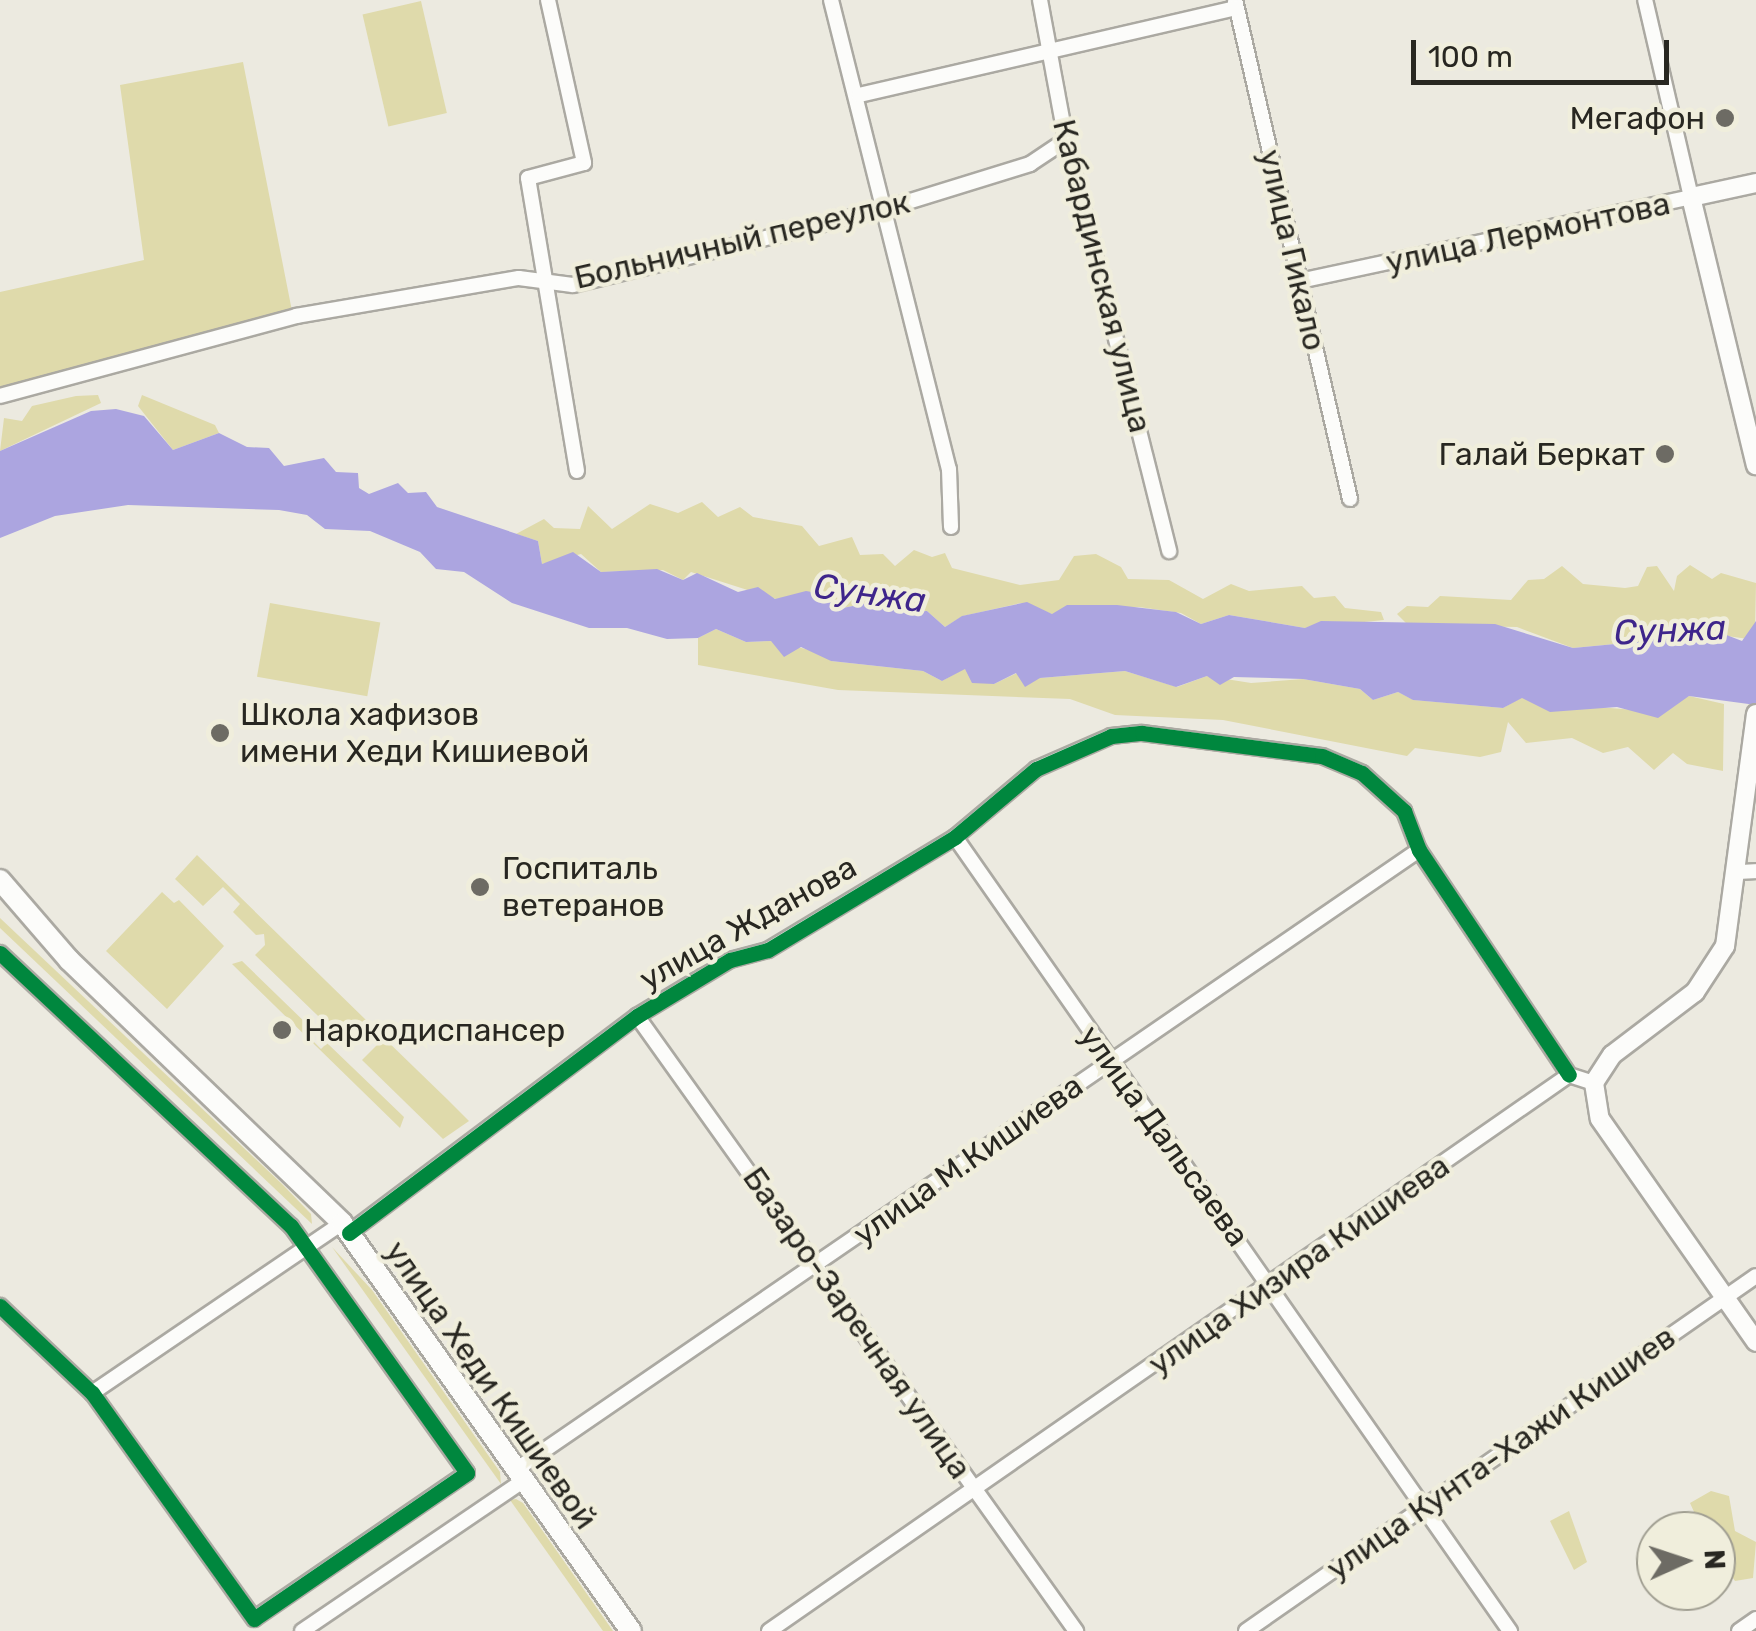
<!DOCTYPE html>
<html>
<head>
<meta charset="utf-8">
<style>
  body { margin:0 }
  #map { position:relative; width:1756px; height:1631px; overflow:hidden; background:#eceae0; font-family:Rubik,sans-serif }
  div>[style] { position:absolute }
  .green>* { inset:0; background:#dfdaab; transform-origin:0 0 }
  .water>* { inset:0; background:#aca5e0 }
  .roads { filter:drop-shadow(2px 0 #aba9a2) drop-shadow(-2px 0 #aba9a2) drop-shadow(0 2px #aba9a2) drop-shadow(0 -2px #aba9a2) }
  .minor>* { height:14px; margin:-7px; padding:0 7px; transform-origin:7px; border-radius:7px; background:#fcfcfa }
  .tertiary>* { height:18px; margin:-9px; padding:0 9px; transform-origin:9px; border-radius:9px; background:#fcfcfa }
  .secondary>* { height:20px; margin:-10px; padding:0 10px; transform-origin:10px; border-radius:10px; background:#fcfcfa }
  .cycleway>* { height:15px; margin:-7.5px; padding:0 7.5px; transform-origin:7.5px; border-radius:7.5px; background:#00873e }
  .dots>* { width:28px; height:28px; translate:-50% -50%; box-sizing:border-box; border:5px solid #f0eedc; border-radius:50% }
  span { translate:-50% -50%; white-space:nowrap; text-align:center; line-height:1.15; -webkit-text-stroke:9px #f0eedc; paint-order:stroke }
  .poi-label { font-size:32px; color:#282721 }
  .right { translate:-100% -50%; text-align:right }
  .left { translate:0 -50%; text-align:left }
  .street-label { font-size:32px; color:#282721 }
  .water-label { font-size:35px; color:#3e258b; font-style:italic }
  .north { position:absolute; left:1636px; top:1511px; width:100px; height:100px; box-sizing:border-box; background:#f0eedc; border:2px solid #a09e91; border-radius:50%; rotate:87deg; font-size:28px; font-weight:700; line-height:40px; text-align:center; color:#282721 }
  .north::after { content:''; display:block; margin:auto; width:35px; height:45px; background:#6d6b64; clip-path:polygon(50% 0,100% 100%,50% 72%,0 100%) }
  .scale { position:absolute; left:1411px; top:40px; width:258px; height:45px; box-sizing:border-box; border:5px solid #282721; border-top:0; padding-left:12px; font-size:30px; line-height:35px; white-space:nowrap; color:#282721; -webkit-text-stroke:8px #f0eedc; paint-order:stroke }
</style>
</head>
<body>
<div id="map">
  <div class="green">
    <i style="left:421px;top:1px;width:115px;height:60px;rotate:77deg"></i>
    <i style="clip-path:polygon(243px 62px,292px 311px,0 388px,0 292px,144px 260px,120px 85px)"></i>
    <i style="clip-path:polygon(142px 395px,215px 425px,219px 433px,173px 450px,138px 406px)"></i>
    <i style="clip-path:polygon(76px 396px,98px 395px,101px 403px,0 451px,4px 418px,22px 421px,32px 406px)"></i>
    <i style="clip-path:polygon(702px 502px,718px 517px,740px 507px,753px 517px,802px 526px,819px 546px,852px 537px,860px 555px,883px 554px,895px 566px,914px 550px,932px 557px,945px 553px,952px 568px,1020px 585px,1059px 580px,1074px 556px,1096px 554px,1121px 567px,1128px 579px,1169px 580px,1203px 599px,1231px 584px,1249px 591px,1302px 586px,1314px 598px,1335px 596px,1345px 608px,1381px 612px,1384px 620px,1305px 628px,1229px 615px,1201px 624px,1181px 613px,1139px 607px,1052px 614px,1021px 603px,963px 616px,945px 627px,927px 611px,900px 614px,882px 600px,838px 609px,817px 593px,776px 599px,691px 572px,683px 580px,663px 570px,601px 572px,581px 554px,542px 564px,538px 541px,516px 534px,544px 519px,554px 528px,580px 529px,588px 506px,612px 529px,650px 504px,678px 513px)"></i>
    <i style="clip-path:polygon(1690px 565px,1712px 579px,1721px 573px,1756px 583px,1755px 629px,1748px 639px,1672px 628px,1647px 641px,1573px 648px,1517px 627px,1408px 625px,1397px 614px,1407px 606px,1428px 607px,1440px 596px,1511px 600px,1528px 580px,1544px 579px,1562px 566px,1583px 584px,1625px 588px,1638px 586px,1647px 567px,1657px 566px,1674px 591px,1677px 576px)"></i>
    <i style="left:270px;top:603px;width:112px;height:75px;rotate:10deg"></i>
    <i style="clip-path:polygon(716px 629px,746px 642px,771px 641px,823px 653px,831px 661px,923px 671px,942px 681px,965px 668px,994px 684px,1017px 673px,1040px 678px,1125px 671px,1177px 687px,1207px 676px,1251px 683px,1303px 679px,1360px 689px,1373px 700px,1398px 692px,1414px 700px,1503px 708px,1522px 697px,1550px 711px,1571px 705px,1649px 711px,1689px 696px,1724px 704px,1723px 771px,1687px 764px,1673px 753px,1654px 770px,1628px 747px,1603px 753px,1572px 738px,1526px 743px,1508px 722px,1501px 752px,1480px 757px,1415px 748px,1407px 756px,1223px 720px,1115px 715px,1070px 699px,838px 690px,698px 665px,698px 638px)"></i>
    <i style="clip-path:polygon(197px 855px,367px 1021px,346px 1043px,255px 955px,265px 945px,264px 934px,256px 935px,233px 912px,240px 904px,223px 887px,203px 906px,175px 879px)"></i>
    <i style="clip-path:polygon(162px 892px,174px 903px,179px 900px,224px 946px,167px 1009px,106px 951px)"></i>
    <i style="clip-path:polygon(0 918px,282px 1184px,311px 1214px,312px 1224px,0 928px)"></i>
    <i style="clip-path:polygon(242px 961px,312px 1029px,307px 1035px,321px 1049px,327px 1043px,404px 1117px,400px 1128px,232px 964px)"></i>
    <i style="clip-path:polygon(384px 1038px,448px 1100px,469px 1121px,443px 1139px,362px 1060px)"></i>
    <i style="clip-path:polygon(332px 1247px,372px 1290px,500px 1472px,501px 1484px)"></i>
    <i style="clip-path:polygon(1711px 1491px,1729px 1496px,1735px 1531px,1756px 1542px,1753px 1578px,1735px 1581px,1716px 1553px,1716px 1531px,1700px 1525px,1690px 1503px)"></i>
    <i style="clip-path:polygon(516px 1499px,523px 1503px,613px 1631px,603px 1631px,510px 1500px)"></i>
    <i style="clip-path:polygon(1569px 1511px,1587px 1562px,1574px 1570px,1550px 1521px)"></i>
  </div>
  <div class="water">
    <i style="clip-path:polygon(116px 409px,144px 416px,173px 450px,219px 433px,247px 447px,269px 448px,284px 466px,324px 458px,336px 472px,358px 473px,359px 488px,369px 494px,398px 483px,408px 493px,426px 492px,437px 507px,538px 541px,542px 564px,573px 552px,601px 572px,657px 569px,683px 580px,697px 573px,738px 592px,758px 587px,775px 599px,806px 591px,823px 594px,838px 609px,887px 599px,895px 612px,927px 611px,945px 627px,962px 616px,1027px 602px,1052px 614px,1067px 605px,1117px 605px,1176px 612px,1201px 624px,1229px 615px,1305px 628px,1321px 621px,1495px 624px,1573px 648px,1647px 641px,1672px 628px,1689px 634px,1711px 629px,1742px 641px,1756px 621px,1756px 705px,1689px 696px,1658px 718px,1617px 707px,1550px 712px,1522px 698px,1503px 708px,1413px 700px,1398px 692px,1373px 700px,1360px 689px,1303px 679px,1234px 677px,1220px 685px,1207px 676px,1176px 687px,1125px 671px,1040px 678px,1025px 687px,1016px 673px,994px 684px,972px 683px,965px 669px,942px 681px,923px 671px,831px 661px,801px 647px,784px 657px,771px 641px,746px 642px,716px 629px,698px 638px,667px 639px,627px 628px,589px 628px,512px 603px,464px 572px,436px 569px,420px 552px,370px 531px,325px 529px,307px 515px,279px 510px,128px 505px,55px 516px,0 538px,0 451px,91px 411px)"></i>
  </div>
  <div class="roads">
    <div class="minor">
      <i style="left:548px;top:0;width:167px;rotate:77.5deg"></i>
      <i style="left:584px;top:163px;width:58px;rotate:165deg"></i>
      <i style="left:528px;top:178px;width:297px;rotate:80.5deg"></i>
      <i style="left:831px;top:0;width:484px;rotate:75.9deg"></i>
      <i style="left:949px;top:469px;width:58px;rotate:88deg"></i>
      <i style="left:1040px;top:0;width:142px;rotate:79.5deg"></i>
      <i style="left:1066px;top:140px;width:424px;rotate:75.9deg"></i>
      <i style="left:1235px;top:0;width:512px;rotate:77.02deg"></i>
      <i style="left:859px;top:95px;width:387px;rotate:-13deg"></i>
      <i style="left:1300px;top:281px;width:400px;rotate:-12.1deg"></i>
      <i style="left:1691px;top:197px;width:202px;rotate:-103.1deg"></i>
      <i style="left:0;top:396px;width:307px;rotate:-15.1deg"></i>
      <i style="left:296px;top:316px;width:226px;rotate:-9.7deg"></i>
      <i style="left:519px;top:278px;width:54px;rotate:7.4deg"></i>
      <i style="left:573px;top:285px;width:324px;rotate:-13.7deg"></i>
      <i style="left:888px;top:208px;width:149px;rotate:-17.2deg"></i>
      <i style="left:1030px;top:164px;width:43px;rotate:-33.7deg"></i>
      <i style="left:955px;top:837px;width:969px;rotate:55.05deg"></i>
      <i style="left:1739px;top:872px;width:17px;rotate:-3deg"></i>
      <i style="left:0;top:953px;width:399px;rotate:43.2deg"></i>
      <i style="left:291px;top:1226px;width:303px;rotate:54.5deg"></i>
      <i style="left:467px;top:1473px;width:258px;rotate:145.6deg"></i>
      <i style="left:254px;top:1619px;width:278px;rotate:-125.6deg"></i>
      <i style="left:92px;top:1393px;width:127px;rotate:-136.6deg"></i>
      <i style="left:637px;top:1016px;width:756px;rotate:54.48deg"></i>
      <i style="left:349px;top:1233px;width:361px;rotate:-37deg"></i>
      <i style="left:637px;top:1016px;width:109px;rotate:-31.1deg"></i>
      <i style="left:730px;top:960px;width:39px;rotate:-15deg"></i>
      <i style="left:768px;top:950px;width:218px;rotate:-31.1deg"></i>
      <i style="left:955px;top:837px;width:106px;rotate:-40deg"></i>
      <i style="left:1036px;top:769px;width:82px;rotate:-23.7deg"></i>
      <i style="left:1111px;top:736px;width:31px;rotate:-6deg"></i>
      <i style="left:1142px;top:733px;width:181px;rotate:7.3deg"></i>
      <i style="left:1322px;top:756px;width:43px;rotate:23deg"></i>
      <i style="left:1362px;top:773px;width:57px;rotate:42.1deg"></i>
      <i style="left:1404px;top:811px;width:42px;rotate:69deg"></i>
      <i style="left:1419px;top:850px;width:270px;rotate:56.3deg"></i>
      <i style="left:92px;top:1393px;width:302px;rotate:-34.2deg"></i>
      <i style="left:517px;top:1469px;width:1094px;rotate:-34.46deg"></i>
      <i style="left:302px;top:1631px;width:268px;rotate:-34.2deg"></i>
      <i style="left:769px;top:1631px;width:974px;rotate:-34.8deg"></i>
      <i style="left:1569px;top:1075px;width:26px;rotate:18deg"></i>
      <i style="left:1246px;top:1631px;width:621px;rotate:-34.84deg"></i>
      <i style="left:1739px;top:1631px;width:21px;rotate:-35deg"></i>
    </div>
    <div class="tertiary">
      <i style="left:1756px;top:183px;width:66px;rotate:167.8deg"></i>
      <i style="left:1691px;top:197px;width:276px;rotate:76.4deg"></i>
      <i style="left:1756px;top:714px;width:234px;rotate:97.6deg"></i>
      <i style="left:1725px;top:946px;width:55px;rotate:123.1deg"></i>
      <i style="left:1695px;top:992px;width:104px;rotate:142.8deg"></i>
      <i style="left:1612px;top:1055px;width:33px;rotate:123deg"></i>
      <i style="left:1594px;top:1083px;width:36px;rotate:81deg"></i>
      <i style="left:1600px;top:1119px;width:272px;rotate:55deg"></i>
    </div>
    <div class="secondary">
      <i style="left:0;top:880px;width:106px;rotate:49.2deg"></i>
      <i style="left:69px;top:960px;width:379px;rotate:43.9deg"></i>
      <i style="left:342px;top:1223px;width:500px;rotate:54.7deg"></i>
    </div>
  </div>
  <div class="cycleway">
    <i style="left:0;top:953px;width:399px;rotate:43.2deg"></i>
    <i style="left:291px;top:1226px;width:303px;rotate:54.5deg"></i>
    <i style="left:467px;top:1473px;width:258px;rotate:145.6deg"></i>
    <i style="left:254px;top:1619px;width:278px;rotate:-125.6deg"></i>
    <i style="left:92px;top:1393px;width:127px;rotate:-136.6deg"></i>
    <i style="left:349px;top:1233px;width:361px;rotate:-37deg"></i>
    <i style="left:637px;top:1016px;width:109px;rotate:-31.1deg"></i>
    <i style="left:730px;top:960px;width:39px;rotate:-15deg"></i>
    <i style="left:768px;top:950px;width:218px;rotate:-31.1deg"></i>
    <i style="left:955px;top:837px;width:106px;rotate:-40deg"></i>
    <i style="left:1036px;top:769px;width:82px;rotate:-23.7deg"></i>
    <i style="left:1111px;top:736px;width:31px;rotate:-6deg"></i>
    <i style="left:1142px;top:733px;width:181px;rotate:7.3deg"></i>
    <i style="left:1322px;top:756px;width:43px;rotate:23deg"></i>
    <i style="left:1362px;top:773px;width:57px;rotate:42.1deg"></i>
    <i style="left:1404px;top:811px;width:42px;rotate:69deg"></i>
    <i style="left:1419px;top:850px;width:270px;rotate:56.3deg"></i>
  </div>
  <div class="dots">
    <i style="left:1725px;top:118px;background:#6d6b64"></i>
    <i style="left:1665px;top:454px;background:#6d6b64"></i>
    <i style="left:220px;top:733px;background:#6d6b64"></i>
    <i style="left:480px;top:887px;background:#6d6b64"></i>
    <i style="left:282px;top:1030px;background:#6d6b64"></i>
  </div>
  <div class="poi-label">
    <span class="right" style="left:1705px;top:118px">Мегафон</span>
    <span class="right" style="left:1645px;top:454px">Галай Беркат</span>
    <span class="left" style="left:240px;top:733px">Школа хафизов<br>имени Хеди Кишиевой</span>
    <span class="left" style="left:502px;top:887px">Госпиталь<br>ветеранов</span>
    <span class="left" style="left:304px;top:1030px">Наркодиспансер</span>
  </div>
  <div class="street-label">
    <span style="left:1528px;top:233px;rotate:-12deg">улица Лермонтова</span>
    <span style="left:742px;top:240px;rotate:-13deg">Больничный переулок</span>
    <span style="left:1292px;top:250px;rotate:77deg">улица Гикало</span>
    <span style="left:1102px;top:276px;rotate:76deg">Кабардинская улица</span>
    <span style="left:748px;top:923px;rotate:-29deg">улица Жданова</span>
    <span style="left:1164px;top:1136px;rotate:54deg">улица Дальсаева</span>
    <span style="left:968px;top:1160px;rotate:-35deg">улица М.Кишиева</span>
    <span style="left:1299px;top:1265px;rotate:-35deg">улица Хизира Кишиева</span>
    <span style="left:857px;top:1323px;rotate:55deg">Базаро-Заречная улица</span>
    <span style="left:491px;top:1385px;rotate:55deg">улица Хеди Кишиевой</span>
    <span style="left:1501px;top:1453px;rotate:-35deg">улица Кунта-Хажи Кишиев</span>
  </div>
  <div class="water-label">
    <span style="left:870px;top:593px;rotate:8deg">Сунжа</span>
    <span style="left:1670px;top:630px;rotate:-3deg">Сунжа</span>
  </div>
  <div class="north">N</div>
  <div class="scale">100 m</div>
</div>
</body>
</html>
